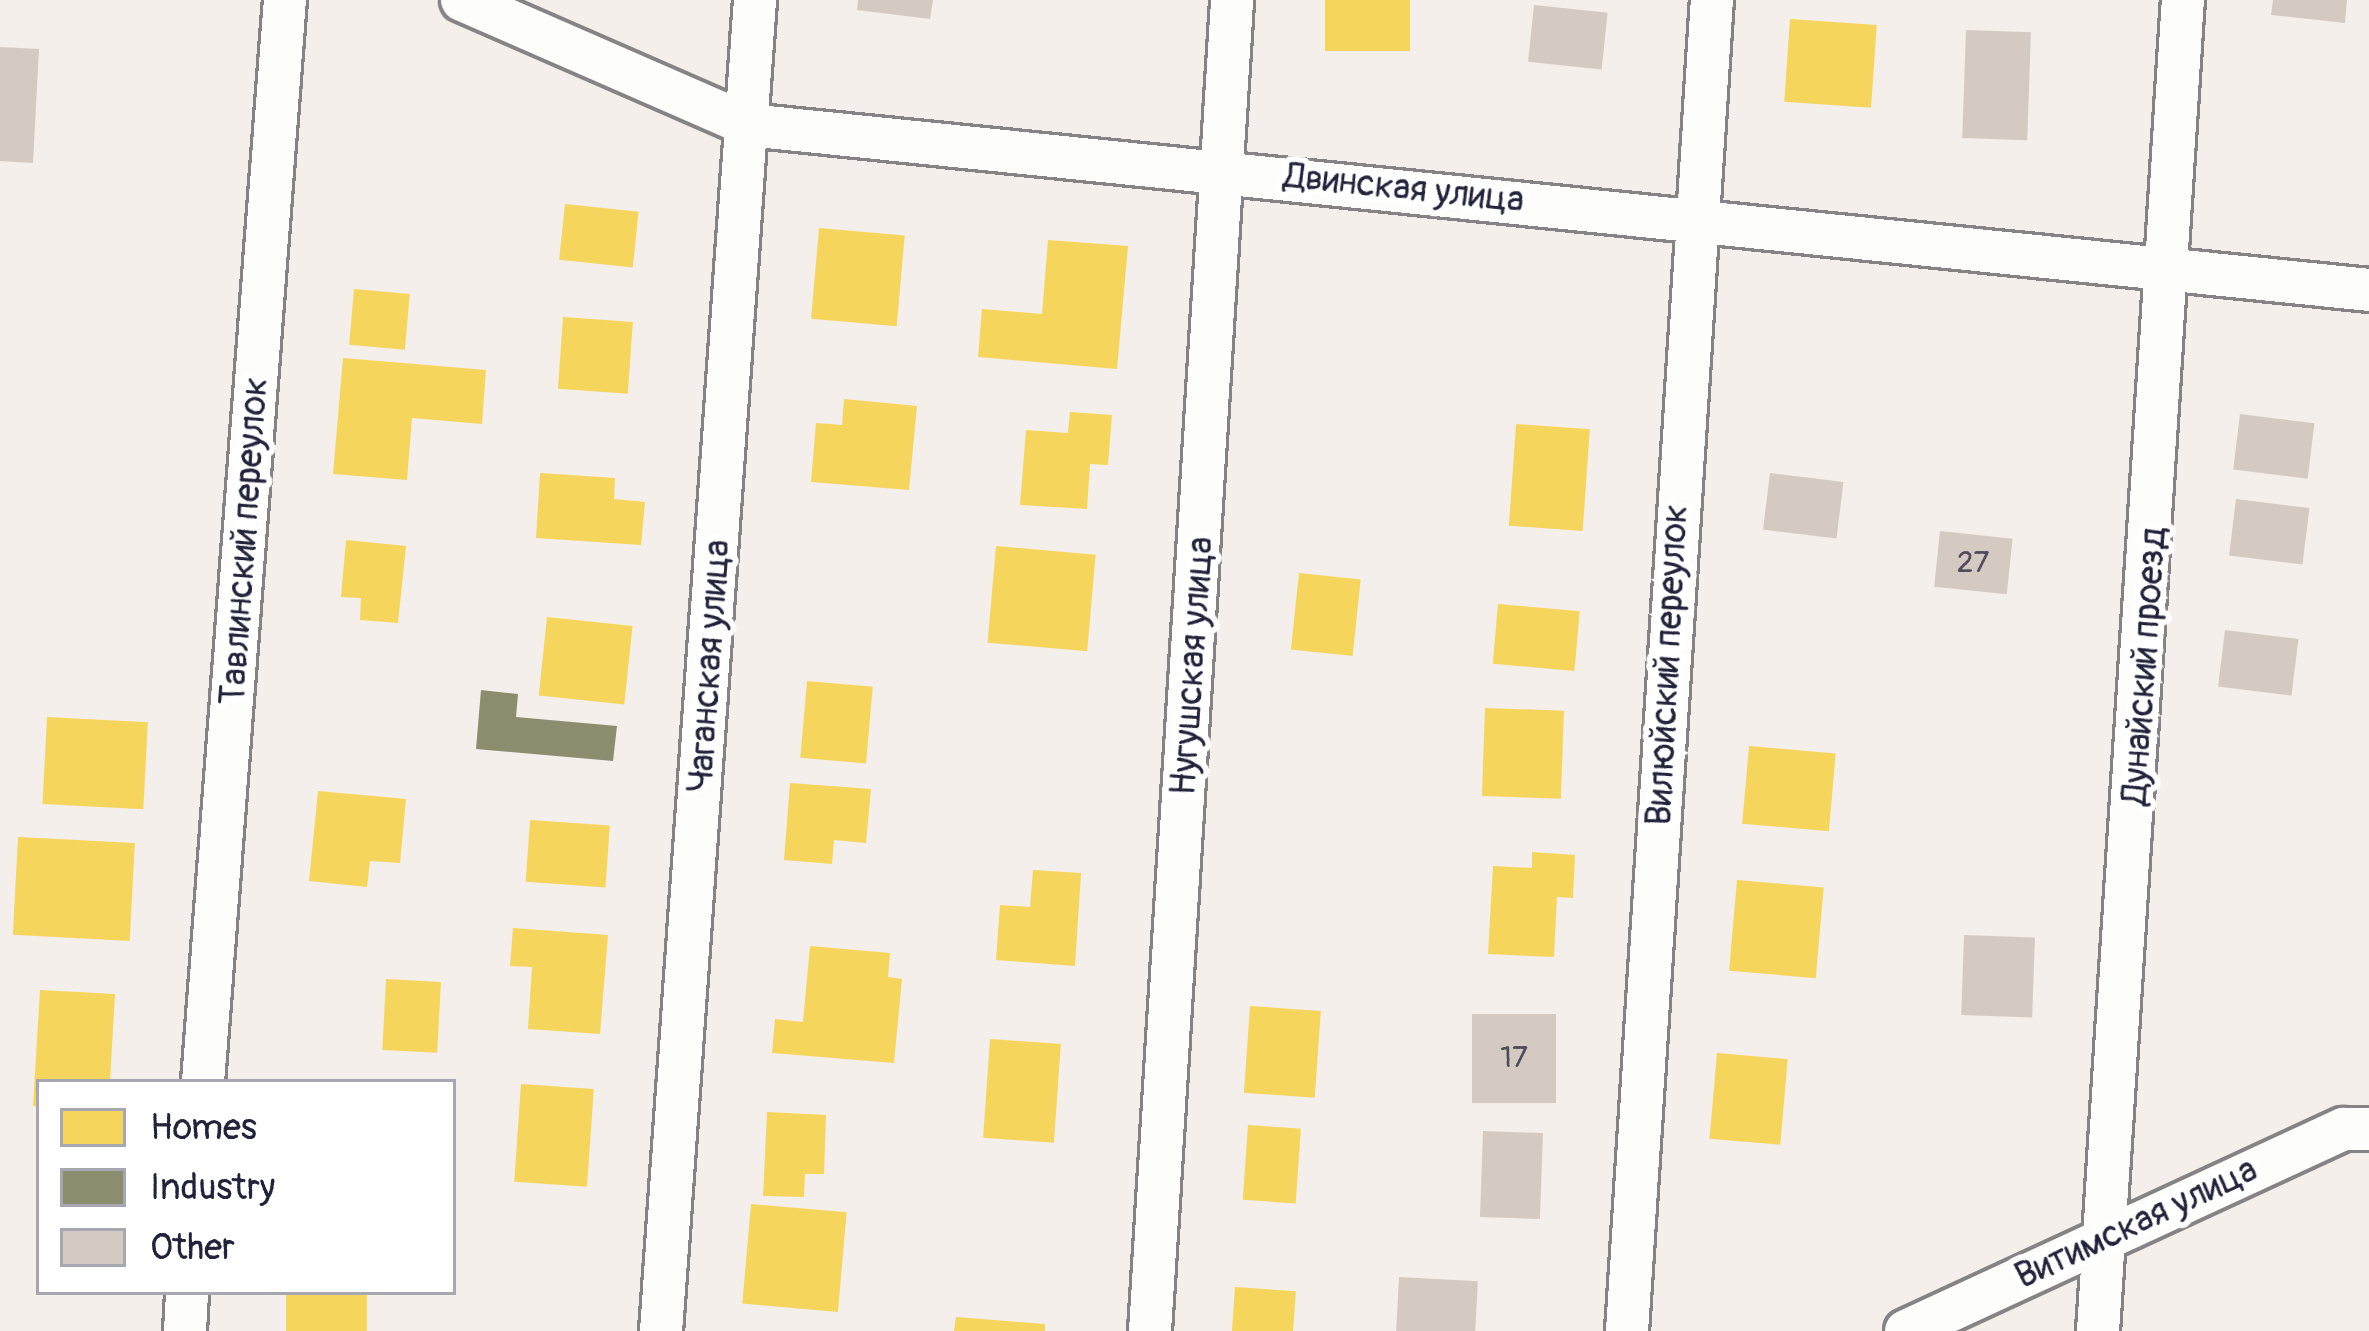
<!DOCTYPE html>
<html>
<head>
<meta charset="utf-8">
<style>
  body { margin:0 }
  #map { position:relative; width:2369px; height:1331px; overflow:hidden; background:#f4efea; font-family:Pangolin,sans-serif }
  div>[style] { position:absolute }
  .homes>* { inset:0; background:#f6d55c; transform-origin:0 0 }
  .industry>* { inset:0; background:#8c8c6e }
  .building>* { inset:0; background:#d5cac1; transform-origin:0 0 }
  .roads { filter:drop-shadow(3px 0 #858385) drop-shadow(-3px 0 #858385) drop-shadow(0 3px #858385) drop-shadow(0 -3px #858385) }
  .minor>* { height:42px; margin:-21px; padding:0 21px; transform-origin:21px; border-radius:21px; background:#fdfdfc }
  span { translate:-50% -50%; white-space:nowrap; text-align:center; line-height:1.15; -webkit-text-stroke:12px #fff; paint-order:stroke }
  .number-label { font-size:30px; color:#4f4c5c }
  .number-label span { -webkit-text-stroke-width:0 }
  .street-label { font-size:36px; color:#22223b }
  .legend { position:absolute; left:36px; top:1079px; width:420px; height:216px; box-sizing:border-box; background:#fff; border:3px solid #a7a7b1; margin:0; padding:15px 21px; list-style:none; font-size:36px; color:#22223b }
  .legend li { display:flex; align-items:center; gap:24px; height:60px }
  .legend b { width:60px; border:3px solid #a7a7b1 }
</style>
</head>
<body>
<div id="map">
  <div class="homes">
    <i style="left:1325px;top:0;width:85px;height:51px"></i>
    <i style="left:1790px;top:19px;width:87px;height:83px;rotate:4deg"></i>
    <i style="left:565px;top:204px;width:74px;height:56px;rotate:6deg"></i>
    <i style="left:819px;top:228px;width:86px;height:91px;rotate:5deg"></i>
    <i style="clip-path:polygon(1048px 240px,1128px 246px,1117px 369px,978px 357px,982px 309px,1042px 314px)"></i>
    <i style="left:354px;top:289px;width:56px;height:56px;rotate:5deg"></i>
    <i style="left:563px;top:317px;width:70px;height:72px;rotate:4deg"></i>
    <i style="clip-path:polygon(343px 358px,486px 370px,482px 424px,412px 418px,407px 480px,333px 474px)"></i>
    <i style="clip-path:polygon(844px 399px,917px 406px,909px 490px,811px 482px,816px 423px,842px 425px)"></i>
    <i style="clip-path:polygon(1070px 412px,1112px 415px,1108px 465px,1090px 464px,1087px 509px,1020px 505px,1026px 430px,1068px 433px)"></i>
    <i style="left:1516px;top:424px;width:74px;height:102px;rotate:4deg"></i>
    <i style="clip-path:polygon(540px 473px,615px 478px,614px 499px,645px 502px,641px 545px,536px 538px)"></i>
    <i style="clip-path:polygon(346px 540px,406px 546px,398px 623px,360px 620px,361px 598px,341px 597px)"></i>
    <i style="left:996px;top:546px;width:100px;height:97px;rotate:5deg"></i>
    <i style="left:1299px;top:573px;width:62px;height:77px;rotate:6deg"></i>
    <i style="left:1498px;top:604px;width:82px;height:60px;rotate:5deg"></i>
    <i style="left:547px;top:617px;width:86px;height:79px;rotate:6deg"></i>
    <i style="left:807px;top:681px;width:66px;height:77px;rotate:5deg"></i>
    <i style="left:1485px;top:708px;width:79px;height:88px;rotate:2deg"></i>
    <i style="left:47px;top:717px;width:101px;height:87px;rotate:3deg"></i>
    <i style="left:1749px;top:746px;width:87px;height:78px;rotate:5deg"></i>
    <i style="clip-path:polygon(790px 783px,871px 789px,866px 843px,834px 840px,832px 864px,784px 860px)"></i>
    <i style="clip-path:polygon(318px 791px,406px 799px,400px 863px,370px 861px,367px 887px,309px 881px)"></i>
    <i style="left:530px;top:820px;width:80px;height:62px;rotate:4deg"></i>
    <i style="left:18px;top:837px;width:117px;height:98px;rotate:3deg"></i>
    <i style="clip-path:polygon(1532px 852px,1575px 855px,1573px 898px,1557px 897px,1554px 957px,1488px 954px,1493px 866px,1532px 868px)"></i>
    <i style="clip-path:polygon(1033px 870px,1081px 873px,1075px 966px,996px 960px,1000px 905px,1030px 907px)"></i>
    <i style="left:1737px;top:880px;width:87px;height:91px;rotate:5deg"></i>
    <i style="clip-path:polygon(513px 928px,608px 935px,600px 1034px,528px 1029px,532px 967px,510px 966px)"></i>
    <i style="clip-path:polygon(810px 946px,890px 953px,888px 977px,902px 979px,894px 1063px,772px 1053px,775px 1019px,803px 1022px)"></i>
    <i style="left:386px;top:979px;width:55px;height:71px;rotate:3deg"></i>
    <i style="clip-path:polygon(40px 990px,115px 994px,110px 1082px,39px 1082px,39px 1107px,33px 1106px)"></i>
    <i style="left:1250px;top:1006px;width:71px;height:87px;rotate:4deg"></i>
    <i style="left:990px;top:1039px;width:71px;height:99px;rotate:4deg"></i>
    <i style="left:1717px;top:1053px;width:71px;height:86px;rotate:5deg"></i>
    <i style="left:521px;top:1084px;width:73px;height:98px;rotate:4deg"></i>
    <i style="clip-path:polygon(767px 1112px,826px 1115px,824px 1174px,805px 1174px,804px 1197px,763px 1196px)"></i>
    <i style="left:1248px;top:1125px;width:53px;height:75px;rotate:4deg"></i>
    <i style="left:751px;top:1204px;width:96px;height:100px;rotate:5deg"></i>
    <i style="left:1235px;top:1287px;width:61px;height:44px;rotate:4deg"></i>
    <i style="left:286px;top:1292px;width:81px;height:39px"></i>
    <i style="clip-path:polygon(956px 1317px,1045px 1324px,1045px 1331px,954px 1331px)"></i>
  </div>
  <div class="industry">
    <i style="clip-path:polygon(481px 690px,518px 694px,516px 717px,617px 726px,613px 761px,476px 749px)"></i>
  </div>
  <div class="building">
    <i style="clip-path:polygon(858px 0,933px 0,930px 19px,857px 10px)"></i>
    <i style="clip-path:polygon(2273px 0,2347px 0,2345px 23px,2271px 15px)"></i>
    <i style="left:1534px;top:5px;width:74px;height:57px;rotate:6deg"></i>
    <i style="left:1966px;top:30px;width:65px;height:108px;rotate:2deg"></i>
    <i style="clip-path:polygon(0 47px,39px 49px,33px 163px,0 161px)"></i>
    <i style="left:2240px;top:414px;width:75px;height:56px;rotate:7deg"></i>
    <i style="left:1770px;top:473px;width:74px;height:57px;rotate:7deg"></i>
    <i style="left:2236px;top:499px;width:74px;height:57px;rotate:7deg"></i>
    <i style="left:1940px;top:531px;width:73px;height:56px;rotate:6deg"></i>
    <i style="left:2225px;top:630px;width:74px;height:57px;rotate:7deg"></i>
    <i style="left:1964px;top:935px;width:71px;height:80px;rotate:2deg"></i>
    <i style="left:1472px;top:1014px;width:84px;height:89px"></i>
    <i style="left:1483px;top:1131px;width:60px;height:86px;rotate:2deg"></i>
    <i style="left:1399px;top:1277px;width:79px;height:54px;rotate:3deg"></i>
  </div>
  <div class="roads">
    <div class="minor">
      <i style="left:462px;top:0;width:312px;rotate:23.6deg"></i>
      <i style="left:748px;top:125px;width:1629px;rotate:5.81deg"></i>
      <i style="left:203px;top:1082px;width:1085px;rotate:-85.67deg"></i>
      <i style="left:185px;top:1331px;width:39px;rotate:-87deg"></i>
      <i style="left:661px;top:1331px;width:1334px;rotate:-85.96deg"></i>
      <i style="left:1150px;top:1331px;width:1334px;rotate:-86.47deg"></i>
      <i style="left:1627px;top:1331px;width:1334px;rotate:-86.35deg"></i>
      <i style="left:1906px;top:1331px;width:482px;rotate:-24.8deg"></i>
      <i style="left:2344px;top:1129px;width:25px"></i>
      <i style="left:2098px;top:1331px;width:1334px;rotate:-86.35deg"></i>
    </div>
  </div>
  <div class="number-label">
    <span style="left:1973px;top:563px">27</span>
    <span style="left:1514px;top:1058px">17</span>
  </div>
  <div class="street-label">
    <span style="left:1404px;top:188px;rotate:6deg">Двинская улица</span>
    <span style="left:244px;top:541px;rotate:-86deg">Тавлинский переулок</span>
    <span style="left:1667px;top:665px;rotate:-87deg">Вилюйский переулок</span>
    <span style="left:709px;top:666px;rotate:-86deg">Чаганская улица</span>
    <span style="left:1192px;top:666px;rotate:-86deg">Нугушская улица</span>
    <span style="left:2144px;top:666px;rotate:-86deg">Дунайский проезд</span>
    <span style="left:2136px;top:1223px;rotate:-25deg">Витимская улица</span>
  </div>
  <ul class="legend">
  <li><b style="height:33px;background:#f6d55c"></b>Homes</li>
  <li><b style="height:33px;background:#8c8c6e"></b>Industry</li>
  <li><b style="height:33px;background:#d5cac1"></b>Other</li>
  </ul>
</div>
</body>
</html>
